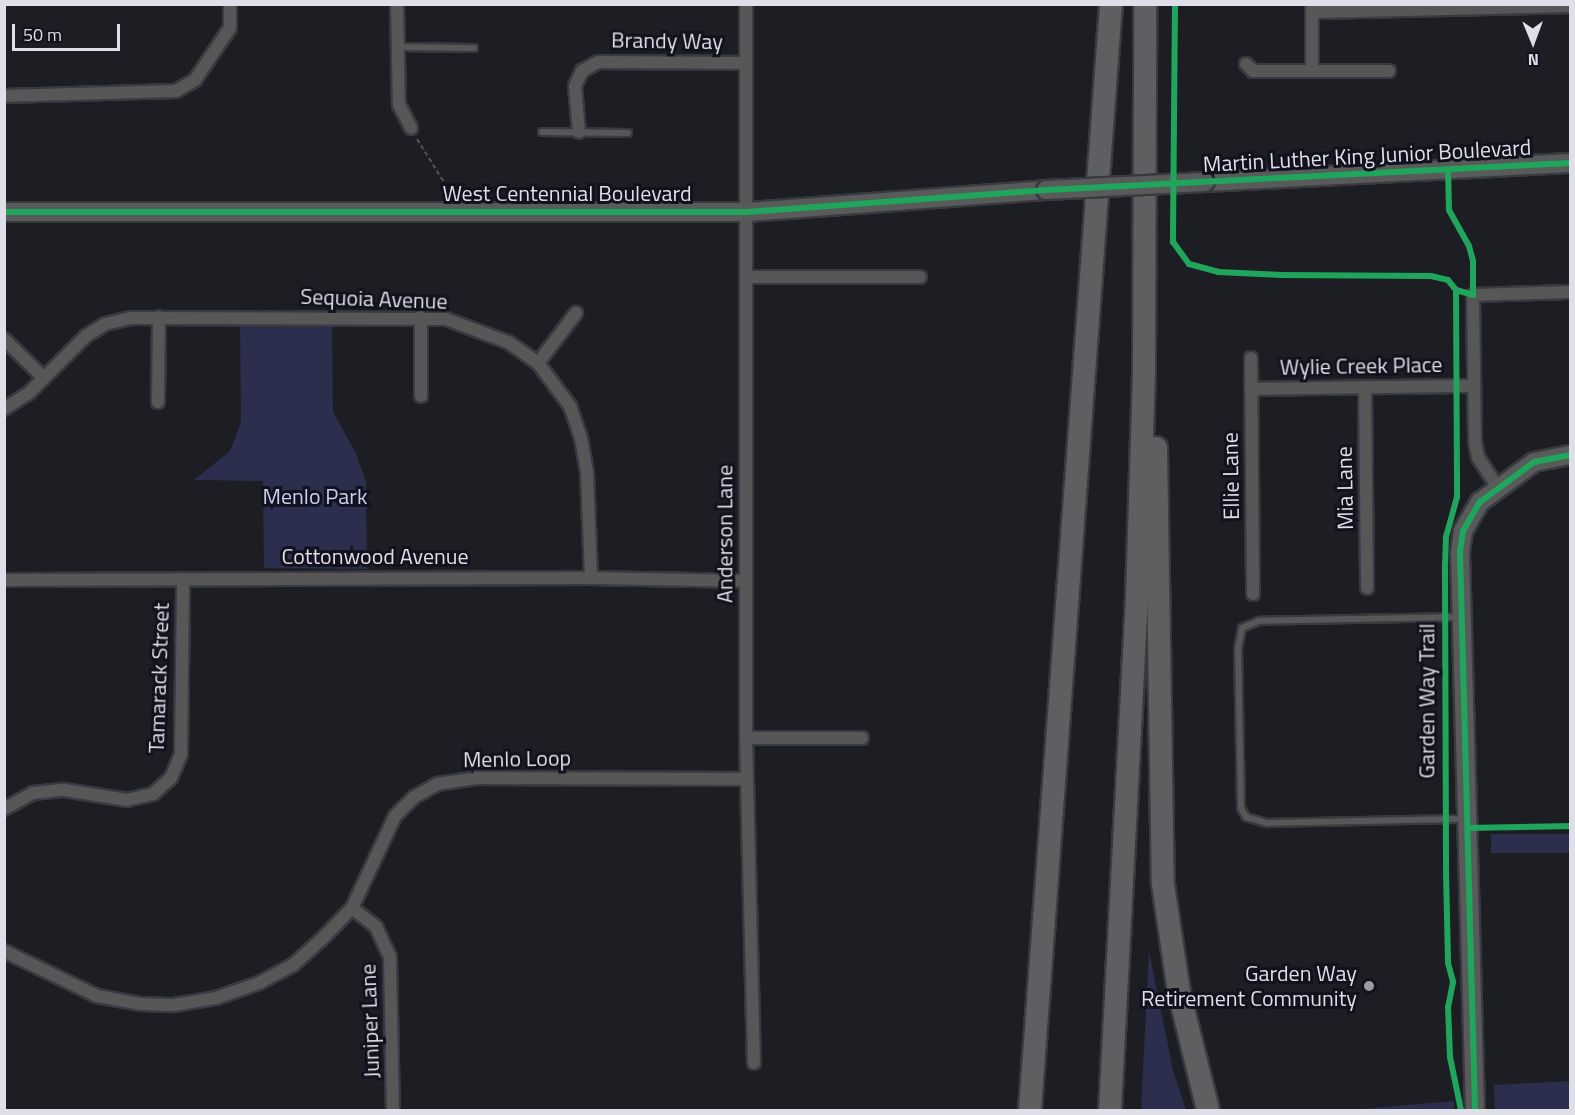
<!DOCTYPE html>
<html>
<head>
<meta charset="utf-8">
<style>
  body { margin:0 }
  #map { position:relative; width:1575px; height:1115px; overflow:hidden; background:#1d1e24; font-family:"Titillium Web",sans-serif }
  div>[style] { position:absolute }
  .green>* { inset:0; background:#2c2e4e; transform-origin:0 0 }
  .path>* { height:2px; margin-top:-1px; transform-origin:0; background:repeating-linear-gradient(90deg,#555556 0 4.5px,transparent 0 7.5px) }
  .roads { filter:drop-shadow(2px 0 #393a3f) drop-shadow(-2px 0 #393a3f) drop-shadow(0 2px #393a3f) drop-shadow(0 -2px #393a3f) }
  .lane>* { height:6px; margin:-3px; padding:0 3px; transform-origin:3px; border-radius:3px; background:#565756 }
  .street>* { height:12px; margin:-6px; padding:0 6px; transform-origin:6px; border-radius:6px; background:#565756 }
  .secondary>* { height:18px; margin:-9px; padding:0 9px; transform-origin:9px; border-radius:9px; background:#595a5a }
  .highway>* { height:22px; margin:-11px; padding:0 11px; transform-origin:11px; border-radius:11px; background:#5e5f60 }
  .bridges { filter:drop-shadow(2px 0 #393a3f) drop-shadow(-2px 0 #393a3f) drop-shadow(0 2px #393a3f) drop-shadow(0 -2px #393a3f) }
  .secondary-bridge>* { height:18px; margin:-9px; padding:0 9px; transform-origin:9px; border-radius:9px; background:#595a5a }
  .cycleway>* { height:6px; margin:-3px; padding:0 3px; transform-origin:3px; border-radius:3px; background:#20a55d }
  .dots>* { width:16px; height:16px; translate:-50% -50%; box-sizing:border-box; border:3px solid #11121e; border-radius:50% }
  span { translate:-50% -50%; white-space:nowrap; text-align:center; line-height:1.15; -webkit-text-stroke:6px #11121e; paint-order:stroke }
  .street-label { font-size:22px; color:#dedfe8 }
  .park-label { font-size:22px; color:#c8cdf3 }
  .poi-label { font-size:22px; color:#dedfe8 }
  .right { translate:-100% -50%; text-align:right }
  .frame { position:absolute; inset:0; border:6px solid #dedfe8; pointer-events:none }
  .north { position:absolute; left:1503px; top:12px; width:60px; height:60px; -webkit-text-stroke:4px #11121e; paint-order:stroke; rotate:179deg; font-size:16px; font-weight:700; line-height:24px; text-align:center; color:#dedfe8 }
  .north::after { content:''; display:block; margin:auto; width:21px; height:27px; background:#dedfe8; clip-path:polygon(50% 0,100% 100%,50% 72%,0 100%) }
  .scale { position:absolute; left:12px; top:24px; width:108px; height:27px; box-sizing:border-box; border:3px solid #dedfe8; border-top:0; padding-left:8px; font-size:18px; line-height:21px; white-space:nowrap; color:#dedfe8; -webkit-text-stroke:4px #11121e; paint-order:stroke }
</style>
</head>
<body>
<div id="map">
  <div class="green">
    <i style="clip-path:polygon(240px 325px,332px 325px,333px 412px,356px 453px,366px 482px,367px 569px,264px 568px,263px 481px,194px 480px,230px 451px,241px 422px)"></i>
    <i style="left:1570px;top:834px;width:19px;height:79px;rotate:90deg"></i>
    <i style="clip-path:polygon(1149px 952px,1173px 1070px,1186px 1110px,1141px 1110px)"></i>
    <i style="clip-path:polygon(1570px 1081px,1570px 1110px,1495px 1110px,1494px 1085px)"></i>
    <i style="clip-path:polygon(1454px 1101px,1454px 1110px,1352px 1110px)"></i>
  </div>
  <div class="path">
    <i style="left:417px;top:139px;width:66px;rotate:58deg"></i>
  </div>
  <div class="roads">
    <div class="lane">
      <i style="left:397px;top:47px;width:77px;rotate:0.7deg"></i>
      <i style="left:542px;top:132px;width:86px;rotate:0.7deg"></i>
      <i style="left:1460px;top:617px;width:201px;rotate:178.9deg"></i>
      <i style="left:1259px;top:621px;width:18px;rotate:158deg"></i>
      <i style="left:1242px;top:628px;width:20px;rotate:101deg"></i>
      <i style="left:1238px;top:648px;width:160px;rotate:88.9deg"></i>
      <i style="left:1241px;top:808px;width:10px;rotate:61deg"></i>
      <i style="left:1246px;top:817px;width:22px;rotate:16deg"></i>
      <i style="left:1267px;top:823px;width:199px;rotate:-1.2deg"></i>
    </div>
    <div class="street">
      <i style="left:397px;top:4px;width:101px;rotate:88.9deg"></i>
      <i style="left:399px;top:105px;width:26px;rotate:62deg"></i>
      <i style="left:746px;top:4px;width:734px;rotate:90deg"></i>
      <i style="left:746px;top:738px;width:325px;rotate:88.6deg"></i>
      <i style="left:1312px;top:6px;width:65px;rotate:90deg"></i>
      <i style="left:1312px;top:12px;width:258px;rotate:-1.3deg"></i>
      <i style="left:1246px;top:64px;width:10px;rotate:45deg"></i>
      <i style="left:1253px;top:71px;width:136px"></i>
      <i style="left:4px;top:96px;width:172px;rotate:-1.7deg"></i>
      <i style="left:176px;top:91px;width:22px;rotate:-30deg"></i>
      <i style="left:195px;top:80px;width:63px;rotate:-56.1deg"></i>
      <i style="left:230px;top:28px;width:24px;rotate:-90deg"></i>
      <i style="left:579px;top:132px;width:46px;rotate:-95deg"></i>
      <i style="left:575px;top:86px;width:17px;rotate:-65deg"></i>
      <i style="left:582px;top:71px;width:18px;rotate:-29deg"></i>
      <i style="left:598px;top:62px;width:147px;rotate:0.4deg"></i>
      <i style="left:746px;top:277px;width:174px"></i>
      <i style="left:4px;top:339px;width:54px;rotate:44.3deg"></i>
      <i style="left:1251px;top:358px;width:236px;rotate:89.5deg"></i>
      <i style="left:538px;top:363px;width:63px;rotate:-52.8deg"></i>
      <i style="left:1365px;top:387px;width:201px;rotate:89.4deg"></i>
      <i style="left:1251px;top:389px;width:221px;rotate:-0.8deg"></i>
      <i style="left:421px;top:396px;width:79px;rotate:-90deg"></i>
      <i style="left:158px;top:402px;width:85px;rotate:-89.3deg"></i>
      <i style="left:4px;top:409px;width:30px;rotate:-33deg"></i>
      <i style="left:29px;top:393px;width:81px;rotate:-45deg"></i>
      <i style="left:86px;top:336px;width:22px;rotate:-32deg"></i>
      <i style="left:105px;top:324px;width:27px;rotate:-13deg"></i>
      <i style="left:131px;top:318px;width:315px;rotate:0.2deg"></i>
      <i style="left:446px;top:319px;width:66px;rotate:20.4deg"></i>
      <i style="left:508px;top:342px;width:37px;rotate:35deg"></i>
      <i style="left:538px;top:363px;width:54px;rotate:53.3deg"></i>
      <i style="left:570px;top:406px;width:34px;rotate:71deg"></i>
      <i style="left:581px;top:438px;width:35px;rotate:80deg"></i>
      <i style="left:587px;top:472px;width:106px;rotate:87.8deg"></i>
      <i style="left:1498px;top:488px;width:37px;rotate:-123deg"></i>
      <i style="left:1478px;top:457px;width:16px;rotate:-101deg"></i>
      <i style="left:1475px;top:441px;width:146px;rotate:-90.8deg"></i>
      <i style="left:1473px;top:295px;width:97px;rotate:-1.8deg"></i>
      <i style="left:4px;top:580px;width:587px;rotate:-0.2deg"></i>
      <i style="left:591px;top:578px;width:155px;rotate:1.1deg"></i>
      <i style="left:746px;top:738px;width:116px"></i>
      <i style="left:4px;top:809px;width:33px;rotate:-29deg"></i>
      <i style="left:33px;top:793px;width:31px;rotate:-6deg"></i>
      <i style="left:64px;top:790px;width:64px;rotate:9deg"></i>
      <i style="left:127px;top:800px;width:27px;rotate:-13deg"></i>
      <i style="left:153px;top:794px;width:24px;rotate:-42deg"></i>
      <i style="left:171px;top:778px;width:26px;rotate:-67deg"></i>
      <i style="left:181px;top:754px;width:175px;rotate:-89.3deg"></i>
      <i style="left:352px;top:908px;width:31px;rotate:38deg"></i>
      <i style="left:376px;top:927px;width:33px;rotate:65deg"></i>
      <i style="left:390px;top:957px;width:153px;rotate:88.9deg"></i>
      <i style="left:4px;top:951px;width:103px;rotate:25.8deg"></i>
      <i style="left:97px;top:996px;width:45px;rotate:10.3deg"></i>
      <i style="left:141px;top:1004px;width:33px;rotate:2deg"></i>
      <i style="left:174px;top:1005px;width:43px;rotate:-9.5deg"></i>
      <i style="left:216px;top:998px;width:46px;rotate:-19.2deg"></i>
      <i style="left:259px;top:983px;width:38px;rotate:-28deg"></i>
      <i style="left:293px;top:965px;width:36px;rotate:-42deg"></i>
      <i style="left:320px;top:941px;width:46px;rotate:-45.9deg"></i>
      <i style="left:352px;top:908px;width:102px;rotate:-64.9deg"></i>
      <i style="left:395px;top:816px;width:27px;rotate:-45deg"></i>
      <i style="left:414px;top:797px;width:26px;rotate:-29deg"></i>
      <i style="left:437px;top:784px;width:40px;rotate:-8.5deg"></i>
      <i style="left:477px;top:778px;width:270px;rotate:0.2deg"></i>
    </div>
    <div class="secondary">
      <i style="left:1205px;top:182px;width:365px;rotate:-3deg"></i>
      <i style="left:4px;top:212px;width:743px"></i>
      <i style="left:747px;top:212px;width:300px;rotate:-4.2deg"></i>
      <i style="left:1475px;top:1110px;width:558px;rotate:-91.54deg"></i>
      <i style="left:1460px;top:552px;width:21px;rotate:-82deg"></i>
      <i style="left:1463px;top:531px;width:34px;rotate:-60deg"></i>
      <i style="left:1480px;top:502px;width:67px;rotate:-36.5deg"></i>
      <i style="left:1534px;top:462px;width:37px;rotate:-11deg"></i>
    </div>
    <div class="highway">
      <i style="left:1156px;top:448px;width:436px;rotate:89.1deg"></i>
      <i style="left:1163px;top:884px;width:109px;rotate:81.6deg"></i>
      <i style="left:1179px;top:992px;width:122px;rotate:76.2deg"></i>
      <i style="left:1030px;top:1110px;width:1109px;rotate:-85.81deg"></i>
      <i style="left:1110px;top:1110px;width:515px;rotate:-86.99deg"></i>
      <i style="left:1137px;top:596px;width:226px;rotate:-88.2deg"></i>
      <i style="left:1144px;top:370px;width:366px;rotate:-89.8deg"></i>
    </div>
  </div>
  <div class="bridges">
    <div class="secondary-bridge">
      <i style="left:1046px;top:190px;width:159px;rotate:-2.9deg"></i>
    </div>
  </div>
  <div class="cycleway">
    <i style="left:1175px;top:4px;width:238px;rotate:90.5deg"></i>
    <i style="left:1173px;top:242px;width:27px;rotate:54deg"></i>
    <i style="left:1189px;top:264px;width:30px;rotate:15deg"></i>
    <i style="left:1218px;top:272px;width:64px;rotate:2.7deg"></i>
    <i style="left:1282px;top:275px;width:149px;rotate:0.4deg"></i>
    <i style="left:1431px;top:276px;width:17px;rotate:13deg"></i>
    <i style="left:1448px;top:280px;width:13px;rotate:51deg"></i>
    <i style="left:1456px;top:290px;width:18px;rotate:16deg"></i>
    <i style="left:1473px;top:295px;width:34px;rotate:-90deg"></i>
    <i style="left:1473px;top:261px;width:16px;rotate:-105deg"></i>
    <i style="left:1469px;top:246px;width:41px;rotate:-119.1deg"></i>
    <i style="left:1449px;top:210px;width:40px;rotate:-91.4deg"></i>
    <i style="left:4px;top:212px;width:743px"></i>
    <i style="left:747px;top:212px;width:300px;rotate:-4.2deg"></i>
    <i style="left:1046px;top:190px;width:525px;rotate:-2.95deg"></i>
    <i style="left:1456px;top:290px;width:207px;rotate:89.7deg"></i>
    <i style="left:1457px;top:497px;width:41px;rotate:105.4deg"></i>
    <i style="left:1446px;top:537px;width:33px;rotate:92deg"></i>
    <i style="left:1445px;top:570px;width:302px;rotate:89.8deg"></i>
    <i style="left:1446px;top:872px;width:91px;rotate:88.7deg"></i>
    <i style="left:1448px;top:963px;width:20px;rotate:75deg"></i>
    <i style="left:1453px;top:982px;width:25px;rotate:101deg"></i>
    <i style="left:1448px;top:1007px;width:50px;rotate:87.7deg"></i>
    <i style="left:1450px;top:1057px;width:54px;rotate:78.3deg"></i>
    <i style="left:1470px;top:828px;width:100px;rotate:-1.1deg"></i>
    <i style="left:1475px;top:1110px;width:558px;rotate:-91.54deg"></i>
    <i style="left:1460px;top:552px;width:21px;rotate:-82deg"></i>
    <i style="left:1463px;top:531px;width:34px;rotate:-60deg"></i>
    <i style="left:1480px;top:502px;width:67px;rotate:-36.5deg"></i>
    <i style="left:1534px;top:462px;width:37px;rotate:-11deg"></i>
  </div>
  <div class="dots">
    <i style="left:1369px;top:986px;background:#9a9ba3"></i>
  </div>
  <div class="street-label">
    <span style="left:667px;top:41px;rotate:1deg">Brandy Way</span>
    <span style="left:1367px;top:156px;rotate:-3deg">Martin Luther King Junior Boulevard</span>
    <span style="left:567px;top:194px">West Centennial Boulevard</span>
    <span style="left:374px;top:299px;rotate:2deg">Sequoia Avenue</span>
    <span style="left:1361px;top:366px;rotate:-1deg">Wylie Creek Place</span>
    <span style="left:1231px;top:476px;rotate:-91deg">Ellie Lane</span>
    <span style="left:1345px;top:488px;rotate:-91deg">Mia Lane</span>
    <span style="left:725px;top:534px;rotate:-90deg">Anderson Lane</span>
    <span style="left:375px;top:557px">Cottonwood Avenue</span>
    <span style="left:159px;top:678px;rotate:-88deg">Tamarack Street</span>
    <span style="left:1427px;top:701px;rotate:-90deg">Garden Way Trail</span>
    <span style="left:517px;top:759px;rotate:-1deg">Menlo Loop</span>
    <span style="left:370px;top:1021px;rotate:-92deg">Juniper Lane</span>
  </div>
  <div class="park-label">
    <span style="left:315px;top:497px">Menlo Park</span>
  </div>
  <div class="poi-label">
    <span class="right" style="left:1357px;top:986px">Garden Way<br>Retirement Community</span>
  </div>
  <div class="frame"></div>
  <div class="north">N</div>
  <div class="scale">50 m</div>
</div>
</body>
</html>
